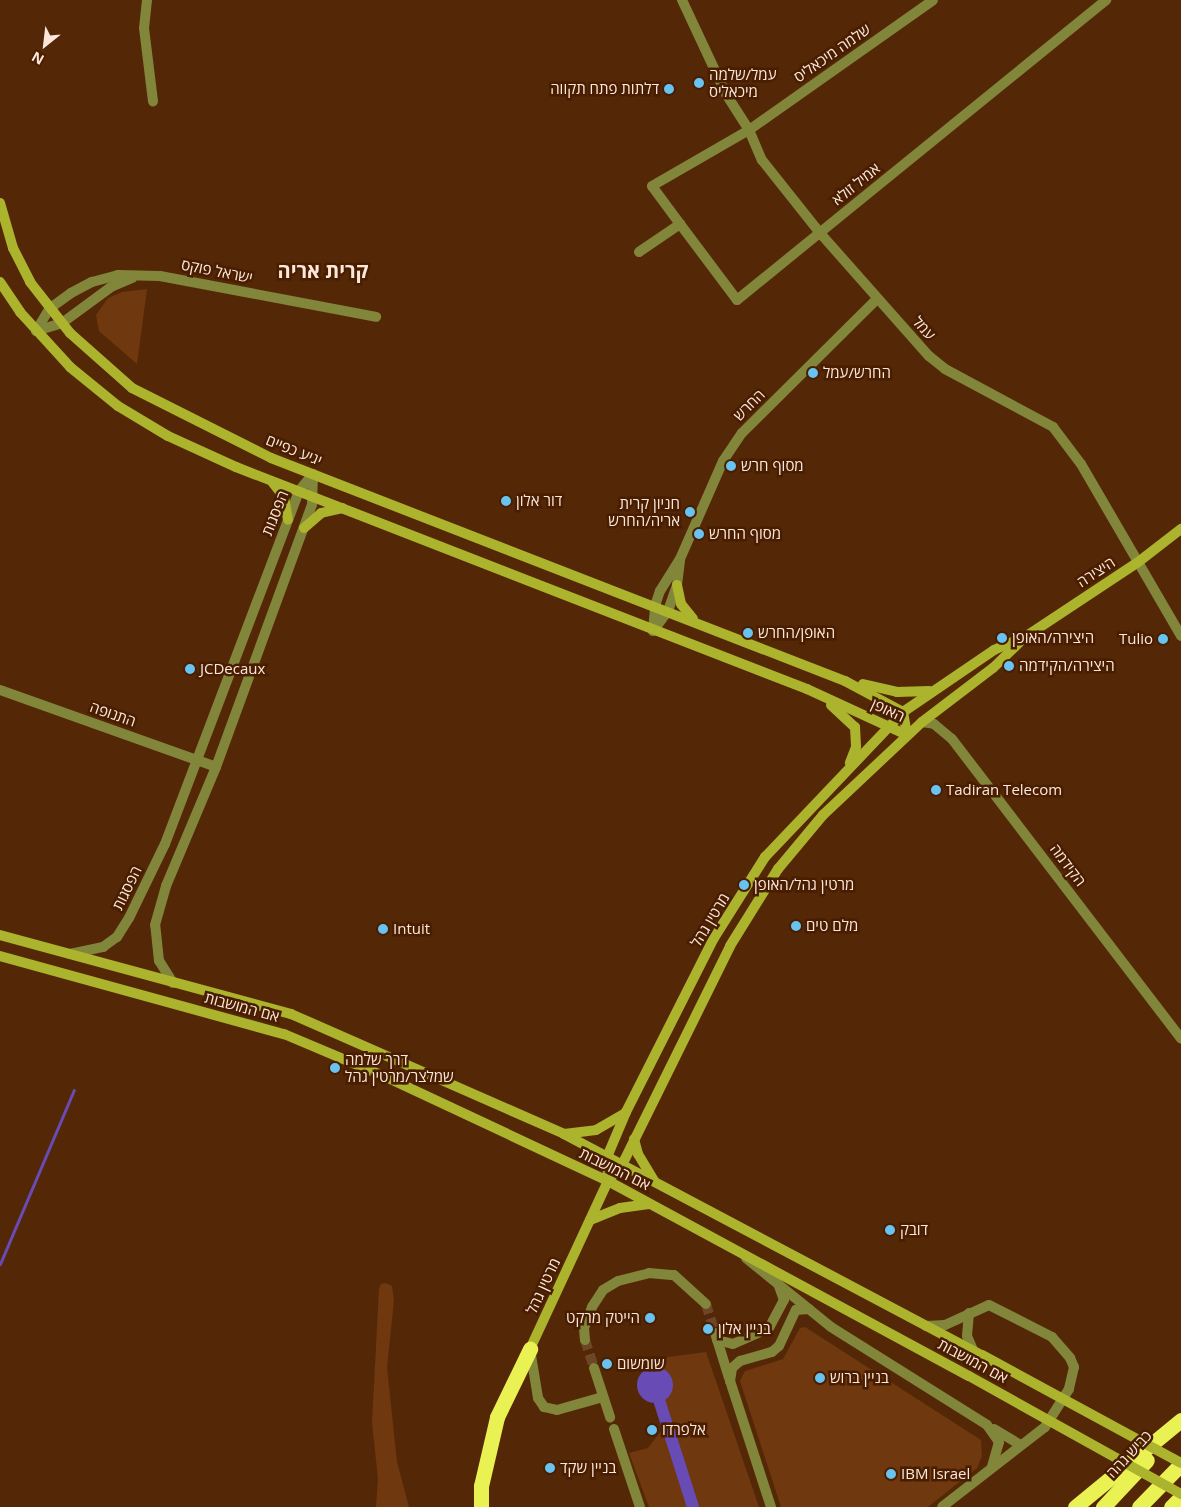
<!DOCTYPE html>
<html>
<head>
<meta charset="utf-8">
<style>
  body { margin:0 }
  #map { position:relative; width:1181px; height:1507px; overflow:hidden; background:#542807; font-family:"Open Sans","Noto Sans Hebrew",sans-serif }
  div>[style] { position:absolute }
  .green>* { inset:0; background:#6f380e }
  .water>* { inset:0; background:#684bb4 }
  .round { border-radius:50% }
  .stream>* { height:3px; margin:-1.5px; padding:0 1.5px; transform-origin:1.5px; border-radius:1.5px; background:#684bb4 }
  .canal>* { height:12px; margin:-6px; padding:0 6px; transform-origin:6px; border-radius:6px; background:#684bb4 }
  .street-tunnel>* { height:10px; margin-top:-5px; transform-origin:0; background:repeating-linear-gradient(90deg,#6d4527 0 10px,transparent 0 15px) }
  .street>* { height:10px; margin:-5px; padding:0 5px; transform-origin:5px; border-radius:5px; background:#81863b }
  .secondary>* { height:10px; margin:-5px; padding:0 5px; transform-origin:5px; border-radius:5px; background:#acb32c }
  .highway>* { height:15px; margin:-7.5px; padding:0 7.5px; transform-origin:7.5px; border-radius:7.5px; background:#eaf253 }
  .secondary-bridge>* { height:10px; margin:-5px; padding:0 5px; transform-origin:5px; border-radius:5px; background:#acb32c }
  .dots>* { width:14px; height:14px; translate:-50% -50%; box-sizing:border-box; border:2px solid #491e00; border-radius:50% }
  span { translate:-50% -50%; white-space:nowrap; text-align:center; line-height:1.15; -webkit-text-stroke:5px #491e00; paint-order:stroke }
  .street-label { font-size:15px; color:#fde7db }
  .poi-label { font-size:15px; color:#fde7db }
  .left { translate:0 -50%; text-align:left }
  .right { translate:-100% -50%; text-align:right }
  .district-label { font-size:20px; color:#fde7db; font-weight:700 }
  .north { position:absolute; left:20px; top:20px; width:50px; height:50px; -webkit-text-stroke:4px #491e00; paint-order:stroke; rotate:209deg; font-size:14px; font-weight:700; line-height:20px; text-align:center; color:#fde7db }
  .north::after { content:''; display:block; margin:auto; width:18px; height:22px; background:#fde7db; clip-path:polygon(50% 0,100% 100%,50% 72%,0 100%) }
</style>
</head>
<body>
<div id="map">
  <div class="green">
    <i style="clip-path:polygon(147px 289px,137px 364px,99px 331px,96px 315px,108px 298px,122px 292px)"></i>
    <i style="clip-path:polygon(386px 1283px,392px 1286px,394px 1300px,387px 1367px,397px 1462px,409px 1507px,376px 1507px,378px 1479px,372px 1423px,379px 1289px,381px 1284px)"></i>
    <i style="clip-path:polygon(805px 1327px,981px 1440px,982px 1456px,977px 1468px,928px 1507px,781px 1507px,740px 1381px,745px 1371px,783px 1359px,800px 1328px)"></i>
    <i style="clip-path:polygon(706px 1352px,759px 1507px,649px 1507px,629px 1453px,648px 1448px,665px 1426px,661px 1358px)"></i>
  </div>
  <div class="water">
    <i class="round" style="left:637px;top:1367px;width:36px;height:36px"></i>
  </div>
  <div class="stream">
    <i style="left:0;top:1264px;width:189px;rotate:-67deg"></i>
  </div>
  <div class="canal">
    <i style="left:660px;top:1403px;width:109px;rotate:72.4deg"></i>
  </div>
  <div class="street-tunnel">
    <i style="left:706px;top:1304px;width:30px;rotate:73deg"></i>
    <i style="left:585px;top:1340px;width:29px;rotate:72deg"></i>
  </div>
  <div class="street">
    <i style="left:147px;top:0;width:28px;rotate:96deg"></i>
    <i style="left:144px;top:28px;width:74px;rotate:83deg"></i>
    <i style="left:682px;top:0;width:104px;rotate:64.9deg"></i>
    <i style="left:726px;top:94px;width:43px;rotate:57.4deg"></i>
    <i style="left:749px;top:130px;width:33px;rotate:67deg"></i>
    <i style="left:762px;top:160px;width:93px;rotate:51.5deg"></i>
    <i style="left:820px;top:233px;width:164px;rotate:48.5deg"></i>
    <i style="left:929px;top:356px;width:21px;rotate:39deg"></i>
    <i style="left:945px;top:369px;width:123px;rotate:28.2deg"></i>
    <i style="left:1053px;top:427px;width:46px;rotate:52.9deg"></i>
    <i style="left:1081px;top:464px;width:199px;rotate:59.8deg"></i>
    <i style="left:680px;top:224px;width:47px;rotate:-126.4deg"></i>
    <i style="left:652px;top:186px;width:112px;rotate:-30deg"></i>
    <i style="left:749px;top:130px;width:225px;rotate:-35.2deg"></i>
    <i style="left:639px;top:252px;width:50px;rotate:-34.3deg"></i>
    <i style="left:680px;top:224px;width:95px;rotate:53.1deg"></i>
    <i style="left:737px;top:300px;width:476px;rotate:-39.1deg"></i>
    <i style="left:36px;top:331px;width:26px;rotate:-59deg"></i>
    <i style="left:49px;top:309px;width:27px;rotate:-36deg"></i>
    <i style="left:71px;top:293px;width:24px;rotate:-28deg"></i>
    <i style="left:92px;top:282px;width:27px;rotate:-15deg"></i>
    <i style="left:118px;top:275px;width:42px;rotate:1.4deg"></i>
    <i style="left:160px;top:276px;width:220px;rotate:10.7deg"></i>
    <i style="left:36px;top:331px;width:27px;rotate:-17deg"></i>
    <i style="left:62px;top:323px;width:61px;rotate:-36.3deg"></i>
    <i style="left:111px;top:287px;width:23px;rotate:-23deg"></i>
    <i style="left:653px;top:631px;width:25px;rotate:-85deg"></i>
    <i style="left:655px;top:606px;width:16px;rotate:-72deg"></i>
    <i style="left:660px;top:591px;width:38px;rotate:-58deg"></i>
    <i style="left:680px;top:559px;width:107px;rotate:-66.3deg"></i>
    <i style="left:723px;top:461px;width:34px;rotate:-56deg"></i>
    <i style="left:742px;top:433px;width:190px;rotate:-44.8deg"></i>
    <i style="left:653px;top:631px;width:25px;rotate:-53deg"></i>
    <i style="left:668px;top:611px;width:28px;rotate:-71deg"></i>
    <i style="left:677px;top:585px;width:25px;rotate:-83deg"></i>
    <i style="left:0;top:690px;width:229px;rotate:19.6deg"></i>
    <i style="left:922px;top:722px;width:12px;rotate:9deg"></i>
    <i style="left:934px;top:724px;width:23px;rotate:40deg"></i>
    <i style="left:952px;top:739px;width:377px;rotate:52.6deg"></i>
    <i style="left:70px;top:954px;width:34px;rotate:-12deg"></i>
    <i style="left:103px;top:947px;width:17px;rotate:-36deg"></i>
    <i style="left:117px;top:937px;width:22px;rotate:-58deg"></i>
    <i style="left:129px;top:918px;width:82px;rotate:-64.1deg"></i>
    <i style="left:165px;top:844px;width:378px;rotate:-69.2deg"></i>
    <i style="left:299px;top:491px;width:22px;rotate:-51deg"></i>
    <i style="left:173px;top:983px;width:26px;rotate:-122deg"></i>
    <i style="left:159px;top:961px;width:36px;rotate:-96deg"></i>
    <i style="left:155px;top:925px;width:41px;rotate:-74.2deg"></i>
    <i style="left:166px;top:886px;width:129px;rotate:-67.2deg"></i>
    <i style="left:216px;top:767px;width:280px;rotate:-69.9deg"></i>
    <i style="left:312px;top:504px;width:30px;rotate:-88deg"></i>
    <i style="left:746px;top:1258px;width:109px;rotate:39.1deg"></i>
    <i style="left:831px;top:1327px;width:184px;rotate:32.1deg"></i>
    <i style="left:987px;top:1425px;width:21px;rotate:55deg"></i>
    <i style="left:999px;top:1442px;width:25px;rotate:106deg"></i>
    <i style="left:969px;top:1313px;width:23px;rotate:95deg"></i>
    <i style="left:967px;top:1336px;width:15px;rotate:67deg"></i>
    <i style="left:926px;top:1326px;width:19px;rotate:-3deg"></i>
    <i style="left:945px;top:1325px;width:48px;rotate:-24.4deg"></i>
    <i style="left:989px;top:1305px;width:71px;rotate:26.9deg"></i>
    <i style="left:1052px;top:1337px;width:28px;rotate:49deg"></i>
    <i style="left:1070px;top:1358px;width:10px;rotate:66deg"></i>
    <i style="left:1074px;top:1367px;width:23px;rotate:103deg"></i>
    <i style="left:1069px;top:1389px;width:45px;rotate:122.3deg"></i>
    <i style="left:1045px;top:1427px;width:130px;rotate:142.2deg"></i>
    <i style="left:715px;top:1333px;width:47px;rotate:72.7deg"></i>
    <i style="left:585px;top:1340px;width:12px;rotate:-95deg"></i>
    <i style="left:584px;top:1328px;width:22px;rotate:-69deg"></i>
    <i style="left:592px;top:1307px;width:20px;rotate:-57deg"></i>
    <i style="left:603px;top:1290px;width:17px;rotate:-31deg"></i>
    <i style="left:618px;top:1281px;width:32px;rotate:-14deg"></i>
    <i style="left:649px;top:1273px;width:25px;rotate:5deg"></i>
    <i style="left:674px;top:1275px;width:43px;rotate:42.2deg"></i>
    <i style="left:717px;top:1340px;width:16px;rotate:14deg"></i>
    <i style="left:733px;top:1344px;width:39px;rotate:-24deg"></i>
    <i style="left:769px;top:1328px;width:32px;rotate:-62deg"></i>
    <i style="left:784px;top:1300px;width:15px;rotate:-110deg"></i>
    <i style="left:530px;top:1349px;width:50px;rotate:80.7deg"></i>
    <i style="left:538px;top:1398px;width:11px;rotate:56deg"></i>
    <i style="left:544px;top:1407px;width:13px;rotate:13deg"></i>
    <i style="left:557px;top:1410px;width:48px;rotate:-15.8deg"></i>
    <i style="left:594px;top:1368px;width:52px;rotate:71.9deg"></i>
    <i style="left:614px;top:1429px;width:82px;rotate:71.6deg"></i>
    <i style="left:994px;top:1429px;width:31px;rotate:31deg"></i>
    <i style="left:771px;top:1507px;width:133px;rotate:-108deg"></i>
    <i style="left:730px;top:1381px;width:13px;rotate:-81deg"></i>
    <i style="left:732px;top:1368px;width:11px;rotate:-41deg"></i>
    <i style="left:740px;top:1361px;width:33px;rotate:-16deg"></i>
    <i style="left:772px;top:1352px;width:9px;rotate:-41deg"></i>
    <i style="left:779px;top:1346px;width:40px;rotate:-65deg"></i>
    <i style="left:796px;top:1310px;width:13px;rotate:-4deg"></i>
  </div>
  <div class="secondary">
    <i style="left:0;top:203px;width:47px;rotate:73.9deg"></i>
    <i style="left:13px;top:248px;width:38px;rotate:63deg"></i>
    <i style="left:30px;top:282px;width:65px;rotate:51.9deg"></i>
    <i style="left:70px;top:333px;width:83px;rotate:41.6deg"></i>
    <i style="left:132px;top:388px;width:156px;rotate:26.7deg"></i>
    <i style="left:271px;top:458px;width:616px;rotate:21.23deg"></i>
    <i style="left:845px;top:681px;width:66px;rotate:28.1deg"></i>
    <i style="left:903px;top:712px;width:23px;rotate:80deg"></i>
    <i style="left:0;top:282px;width:36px;rotate:56deg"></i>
    <i style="left:20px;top:312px;width:74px;rotate:47.7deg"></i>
    <i style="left:70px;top:367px;width:62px;rotate:39.1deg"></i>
    <i style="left:118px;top:406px;width:58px;rotate:31deg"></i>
    <i style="left:168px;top:436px;width:75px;rotate:24.5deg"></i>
    <i style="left:236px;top:467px;width:613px;rotate:21.25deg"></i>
    <i style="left:807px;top:689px;width:110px;rotate:24.7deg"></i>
    <i style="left:273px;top:483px;width:18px;rotate:52deg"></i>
    <i style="left:284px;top:497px;width:23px;rotate:80deg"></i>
    <i style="left:304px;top:528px;width:23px;rotate:-41deg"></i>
    <i style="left:321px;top:513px;width:22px;rotate:-13deg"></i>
    <i style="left:677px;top:585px;width:19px;rotate:78deg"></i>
    <i style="left:681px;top:604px;width:19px;rotate:51deg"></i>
    <i style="left:863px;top:684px;width:35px;rotate:13deg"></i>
    <i style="left:897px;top:692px;width:32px;rotate:-2deg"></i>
    <i style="left:831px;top:705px;width:33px;rotate:43deg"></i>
    <i style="left:855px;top:727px;width:20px;rotate:87deg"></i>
    <i style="left:856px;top:747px;width:17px;rotate:111deg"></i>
    <i style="left:0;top:935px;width:302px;rotate:15.2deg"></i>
    <i style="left:291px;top:1014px;width:298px;rotate:23.7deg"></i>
    <i style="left:564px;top:1134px;width:473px;rotate:27.9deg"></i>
    <i style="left:0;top:956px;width:295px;rotate:15.4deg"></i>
    <i style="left:284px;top:1034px;width:111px;rotate:22.9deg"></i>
    <i style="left:386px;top:1077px;width:245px;rotate:25.1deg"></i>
    <i style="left:608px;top:1181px;width:410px;rotate:28.4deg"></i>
    <i style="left:564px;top:1134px;width:32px;rotate:-7deg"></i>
    <i style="left:596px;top:1130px;width:34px;rotate:-30deg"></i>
    <i style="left:634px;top:1139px;width:16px;rotate:75deg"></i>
    <i style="left:638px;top:1154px;width:31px;rotate:59deg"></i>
    <i style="left:608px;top:1181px;width:24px;rotate:-92deg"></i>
    <i style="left:607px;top:1157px;width:49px;rotate:-67.1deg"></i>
    <i style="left:626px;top:1112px;width:195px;rotate:-63.2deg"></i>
    <i style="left:714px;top:938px;width:96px;rotate:-57.8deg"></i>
    <i style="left:765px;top:857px;width:200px;rotate:-46.4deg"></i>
    <i style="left:903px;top:712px;width:110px;rotate:-34.3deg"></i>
    <i style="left:994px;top:650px;width:27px;rotate:-24deg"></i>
    <i style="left:590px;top:1220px;width:32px;rotate:-22deg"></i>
    <i style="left:620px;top:1208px;width:29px;rotate:-8deg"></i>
    <i style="left:530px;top:1349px;width:185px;rotate:-65.1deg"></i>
    <i style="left:608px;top:1181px;width:21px;rotate:-49deg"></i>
    <i style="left:622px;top:1165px;width:244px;rotate:-63.7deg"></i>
    <i style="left:730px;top:946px;width:91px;rotate:-58.1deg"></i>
    <i style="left:778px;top:869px;width:70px;rotate:-50.2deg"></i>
    <i style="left:823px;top:815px;width:136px;rotate:-43.2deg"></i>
    <i style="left:922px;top:722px;width:89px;rotate:-37.3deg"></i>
    <i style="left:993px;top:668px;width:45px;rotate:-44.1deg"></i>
    <i style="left:1025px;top:637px;width:134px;rotate:-33.5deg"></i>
    <i style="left:1137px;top:563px;width:56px;rotate:-37.7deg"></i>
  </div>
  <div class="highway">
    <i style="left:481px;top:1507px;width:21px;rotate:-90deg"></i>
    <i style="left:481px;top:1486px;width:71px;rotate:-76.9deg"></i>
    <i style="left:497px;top:1417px;width:76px;rotate:-64.1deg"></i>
    <i style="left:1075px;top:1507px;width:137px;rotate:-39.4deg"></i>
    <i style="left:1103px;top:1507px;width:64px;rotate:-46.9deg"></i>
    <i style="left:1139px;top:1507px;width:60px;rotate:-45.7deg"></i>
    <i style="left:1171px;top:1507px;width:14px;rotate:-45deg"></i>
  </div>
  <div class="secondary-bridge">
    <i style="left:982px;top:1355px;width:226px;rotate:28.5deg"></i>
    <i style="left:969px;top:1376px;width:243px;rotate:29.1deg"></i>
  </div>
  <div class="dots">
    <i style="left:699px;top:83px;background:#69c3f1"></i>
    <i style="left:669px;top:89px;background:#69c3f1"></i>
    <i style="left:813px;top:373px;background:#69c3f1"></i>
    <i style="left:731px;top:466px;background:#69c3f1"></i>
    <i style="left:506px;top:501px;background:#69c3f1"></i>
    <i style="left:690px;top:512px;background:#69c3f1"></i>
    <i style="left:699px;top:534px;background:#69c3f1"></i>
    <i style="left:748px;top:633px;background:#69c3f1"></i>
    <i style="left:1002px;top:638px;background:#69c3f1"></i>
    <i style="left:1163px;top:639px;background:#69c3f1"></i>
    <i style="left:1009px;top:666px;background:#69c3f1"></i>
    <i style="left:190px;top:669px;background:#69c3f1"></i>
    <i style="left:936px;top:790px;background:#69c3f1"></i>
    <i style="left:744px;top:885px;background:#69c3f1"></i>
    <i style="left:796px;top:926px;background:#69c3f1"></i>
    <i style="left:383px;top:929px;background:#69c3f1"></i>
    <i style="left:335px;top:1068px;background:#69c3f1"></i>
    <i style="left:890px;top:1230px;background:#69c3f1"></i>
    <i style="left:650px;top:1318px;background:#69c3f1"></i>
    <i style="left:708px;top:1329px;background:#69c3f1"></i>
    <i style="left:607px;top:1364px;background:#69c3f1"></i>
    <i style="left:820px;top:1378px;background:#69c3f1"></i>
    <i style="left:652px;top:1430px;background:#69c3f1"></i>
    <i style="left:550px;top:1468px;background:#69c3f1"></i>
    <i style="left:891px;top:1474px;background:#69c3f1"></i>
  </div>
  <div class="street-label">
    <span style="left:832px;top:53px;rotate:-35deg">שלמה מיכאליס</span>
    <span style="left:856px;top:184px;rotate:-39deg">אמיל זולא</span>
    <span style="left:217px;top:271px;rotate:11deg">ישראל פוקס</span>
    <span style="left:924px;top:328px;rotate:48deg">עמל</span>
    <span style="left:749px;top:405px;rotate:-45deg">החרש</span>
    <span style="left:294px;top:450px;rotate:22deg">יגיע כפיים</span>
    <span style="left:275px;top:513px;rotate:-68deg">הפסגות</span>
    <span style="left:1096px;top:572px;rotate:-33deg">היצירה</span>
    <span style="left:888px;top:710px;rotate:25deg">האופן</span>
    <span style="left:113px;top:714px;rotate:19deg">התנופה</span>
    <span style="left:1068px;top:865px;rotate:53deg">הקידמה</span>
    <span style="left:127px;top:888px;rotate:-64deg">הפסגות</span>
    <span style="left:710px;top:920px;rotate:-59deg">מרטין גהל</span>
    <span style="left:242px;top:1007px;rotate:15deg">אם המושבות</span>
    <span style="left:615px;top:1169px;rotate:26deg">אם המושבות</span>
    <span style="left:543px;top:1286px;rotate:-65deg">מרטין גהל</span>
    <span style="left:973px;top:1361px;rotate:28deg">אם המושבות</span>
    <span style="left:1129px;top:1454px;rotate:-47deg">כביש גהה</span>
  </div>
  <div class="poi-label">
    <span class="left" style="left:709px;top:83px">עמל/שלמה<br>מיכאליס</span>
    <span class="right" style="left:659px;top:89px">דלתות פתח תקווה</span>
    <span class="left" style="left:823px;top:373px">החרש/עמל</span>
    <span class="left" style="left:741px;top:466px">מסוף חרש</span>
    <span class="left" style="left:516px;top:501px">דור אלון</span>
    <span class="right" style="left:680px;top:512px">חניון קרית<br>אריה/החרש</span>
    <span class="left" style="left:709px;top:534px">מסוף החרש</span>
    <span class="left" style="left:758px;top:633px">האופן/החרש</span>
    <span class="left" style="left:1012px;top:638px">היצירה/האופן</span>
    <span class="right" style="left:1153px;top:639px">Tulio</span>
    <span class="left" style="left:1019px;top:666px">היצירה/הקידמה</span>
    <span class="left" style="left:200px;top:669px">JCDecaux</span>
    <span class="left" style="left:946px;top:790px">Tadiran Telecom</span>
    <span class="left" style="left:754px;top:885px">מרטין גהל/האופן</span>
    <span class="left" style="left:806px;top:926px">מלם טים</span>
    <span class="left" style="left:393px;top:929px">Intuit</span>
    <span class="left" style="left:345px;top:1068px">דרך שלמה<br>שמלצר/מרטין גהל</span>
    <span class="left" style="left:900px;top:1230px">דובק</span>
    <span class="right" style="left:640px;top:1318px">הייטק מרקט</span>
    <span class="left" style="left:718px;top:1329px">בניין אלון</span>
    <span class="left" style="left:617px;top:1364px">שומשום</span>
    <span class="left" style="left:830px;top:1378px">בניין ברוש</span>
    <span class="left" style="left:662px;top:1430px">אלפרדו</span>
    <span class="left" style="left:560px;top:1468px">בניין שקד</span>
    <span class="left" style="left:901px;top:1474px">IBM Israel</span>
  </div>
  <div class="district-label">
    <span style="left:323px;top:270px">קרית אריה</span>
  </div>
  <div class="north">N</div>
</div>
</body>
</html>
